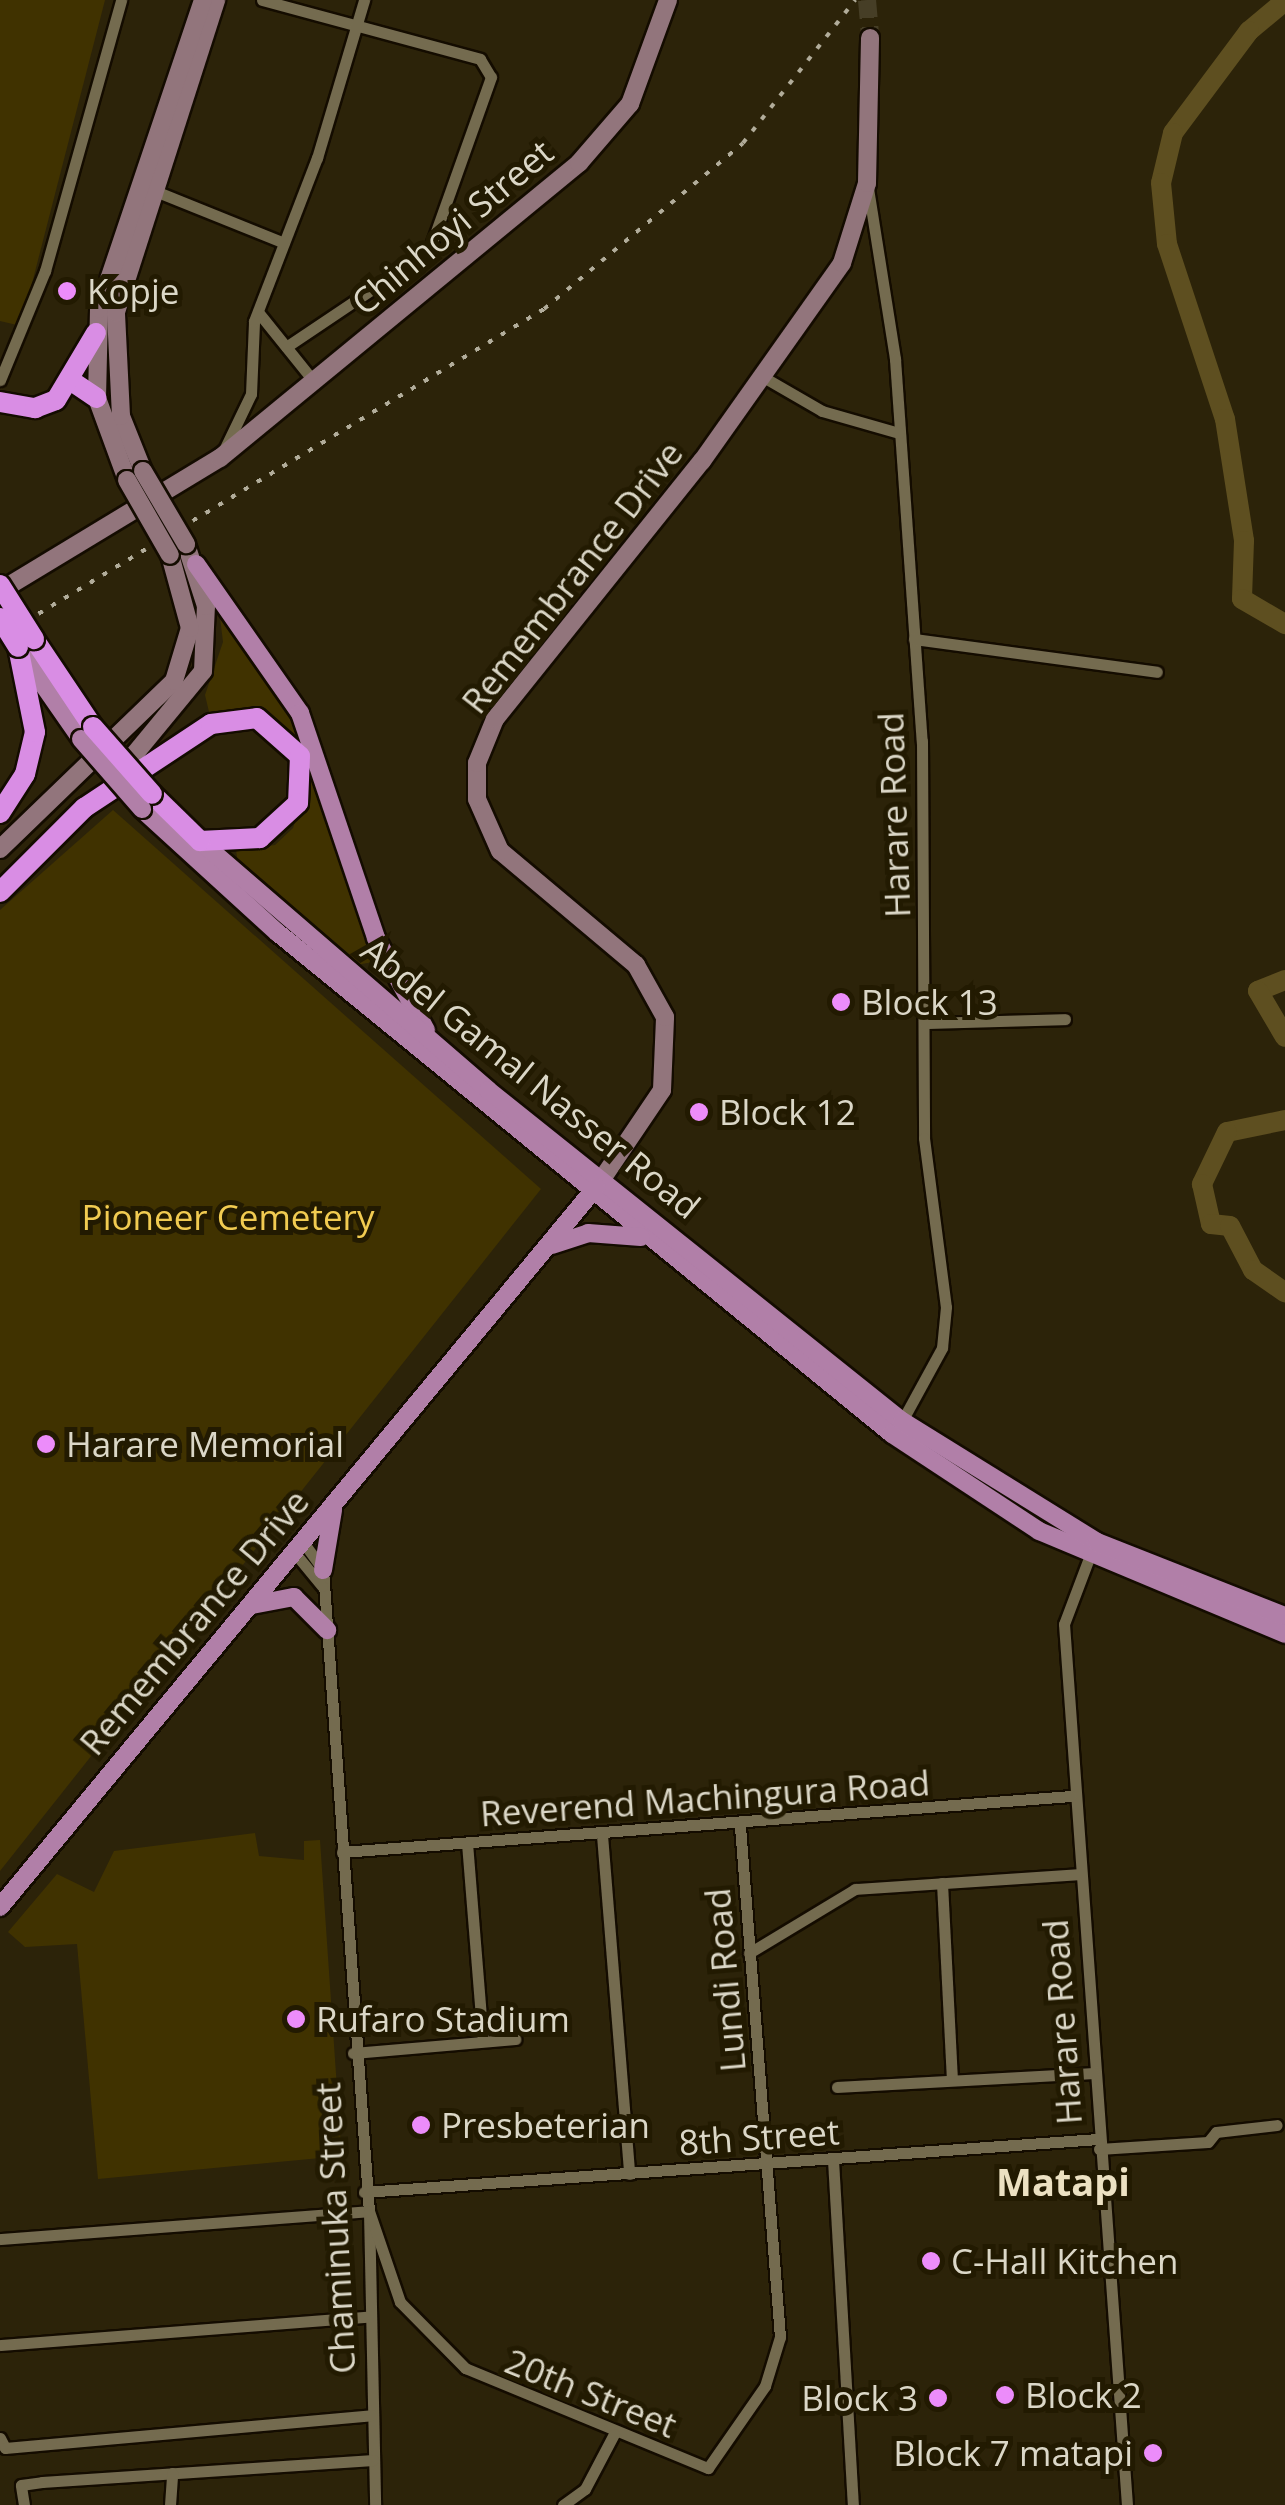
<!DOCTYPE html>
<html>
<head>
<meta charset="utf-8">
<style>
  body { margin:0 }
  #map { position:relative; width:1285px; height:2505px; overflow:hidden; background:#2c2309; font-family:"Open Sans",sans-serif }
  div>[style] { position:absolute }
  .green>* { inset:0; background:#403200 }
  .river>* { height:20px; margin:-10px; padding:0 10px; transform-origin:10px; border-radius:10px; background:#5e4f20 }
  .secondary-tunnel>* { height:18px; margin-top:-9px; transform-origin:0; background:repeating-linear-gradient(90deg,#463e26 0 18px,transparent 0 27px) }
  .roads { filter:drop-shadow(2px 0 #140c00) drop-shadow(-2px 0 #140c00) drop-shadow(0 2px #140c00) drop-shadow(0 -2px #140c00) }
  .street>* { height:11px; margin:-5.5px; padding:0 5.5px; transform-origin:5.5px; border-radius:5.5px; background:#746b4f }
  .secondary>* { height:18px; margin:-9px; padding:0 9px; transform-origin:9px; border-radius:9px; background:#92757c }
  .primary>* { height:18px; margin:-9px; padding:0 9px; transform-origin:9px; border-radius:9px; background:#b17fa8 }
  .highway>* { height:20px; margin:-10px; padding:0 10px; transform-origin:10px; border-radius:10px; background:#d98de4 }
  .rail>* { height:4px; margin-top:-2px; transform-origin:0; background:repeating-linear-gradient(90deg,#b2ad9b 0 5px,transparent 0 15px) }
  .bridges { filter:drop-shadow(2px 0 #140c00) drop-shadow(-2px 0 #140c00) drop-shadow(0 2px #140c00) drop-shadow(0 -2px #140c00) }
  .secondary-bridge>* { height:18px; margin:-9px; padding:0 9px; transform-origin:9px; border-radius:9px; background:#92757c }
  .primary-bridge>* { height:18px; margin:-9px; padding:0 9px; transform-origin:9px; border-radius:9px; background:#b17fa8 }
  .highway-bridge>* { height:20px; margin:-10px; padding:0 10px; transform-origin:10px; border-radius:10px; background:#d98de4 }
  .dots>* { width:28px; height:28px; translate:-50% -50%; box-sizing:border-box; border:5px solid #221a01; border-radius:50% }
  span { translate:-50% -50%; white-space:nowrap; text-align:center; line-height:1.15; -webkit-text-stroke:10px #221a01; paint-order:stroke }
  .street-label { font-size:35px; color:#dbd7c7 }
  .poi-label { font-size:35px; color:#dbd7c7 }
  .left { translate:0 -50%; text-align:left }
  .right { translate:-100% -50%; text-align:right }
  .park-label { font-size:35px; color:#f1cb51 }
  .neighbourhood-label { font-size:38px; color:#ece1c2; font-weight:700 }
</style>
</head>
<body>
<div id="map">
  <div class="green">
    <i style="clip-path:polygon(0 0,105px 0,21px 326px,0 321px)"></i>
    <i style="clip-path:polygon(217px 593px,296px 718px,379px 961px,356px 965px,238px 864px,236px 850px,275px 845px,293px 828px,311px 773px,306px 752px,273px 719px,210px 716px,205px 695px,223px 642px)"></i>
    <i style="clip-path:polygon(113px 810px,541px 1189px,0 1871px,0 910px)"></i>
    <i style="clip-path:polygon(255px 1833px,259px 1856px,304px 1860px,304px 1841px,320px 1840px,341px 2147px,331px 2157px,98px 2179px,77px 1944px,25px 1947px,8px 1932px,57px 1874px,94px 1892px,114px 1851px)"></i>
  </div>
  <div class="river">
    <i style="left:1285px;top:1px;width:47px;rotate:140.2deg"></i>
    <i style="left:1249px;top:31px;width:127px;rotate:126.7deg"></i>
    <i style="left:1173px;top:133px;width:51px;rotate:103.5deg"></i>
    <i style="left:1161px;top:183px;width:61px;rotate:84.4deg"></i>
    <i style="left:1167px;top:244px;width:184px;rotate:71.7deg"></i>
    <i style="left:1225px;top:419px;width:123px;rotate:81.1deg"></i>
    <i style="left:1244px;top:541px;width:58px;rotate:92deg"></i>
    <i style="left:1242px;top:599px;width:50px;rotate:30.2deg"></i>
    <i style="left:1285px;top:980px;width:29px;rotate:158deg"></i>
    <i style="left:1258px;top:991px;width:53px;rotate:59.6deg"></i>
    <i style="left:1285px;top:1120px;width:59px;rotate:168.3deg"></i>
    <i style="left:1227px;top:1132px;width:58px;rotate:115.7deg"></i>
    <i style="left:1202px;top:1184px;width:41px;rotate:77.3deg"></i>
    <i style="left:1211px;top:1224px;width:19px;rotate:6deg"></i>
    <i style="left:1230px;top:1226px;width:50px;rotate:62.4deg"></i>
    <i style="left:1253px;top:1270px;width:39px;rotate:35deg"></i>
  </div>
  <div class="secondary-tunnel">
    <i style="left:867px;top:0;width:38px;rotate:85deg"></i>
  </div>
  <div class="roads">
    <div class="street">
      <i style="left:262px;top:0;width:226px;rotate:15.1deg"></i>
      <i style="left:480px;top:59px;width:21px;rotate:59deg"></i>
      <i style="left:491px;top:77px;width:185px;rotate:109.6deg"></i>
      <i style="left:429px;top:251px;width:172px;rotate:146.1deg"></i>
      <i style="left:868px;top:188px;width:173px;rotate:81deg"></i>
      <i style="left:895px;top:359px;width:383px;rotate:86deg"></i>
      <i style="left:922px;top:741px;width:397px;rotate:89.7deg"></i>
      <i style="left:924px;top:1138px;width:170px;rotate:82.6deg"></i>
      <i style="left:946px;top:1307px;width:41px;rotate:95.6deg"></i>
      <i style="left:942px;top:1348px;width:85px;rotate:118.7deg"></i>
      <i style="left:150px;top:189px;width:144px;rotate:21.9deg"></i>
      <i style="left:258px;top:312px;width:91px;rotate:51.2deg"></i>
      <i style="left:765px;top:378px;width:66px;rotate:30.1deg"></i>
      <i style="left:822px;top:411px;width:80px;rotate:15.9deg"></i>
      <i style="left:0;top:380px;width:118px;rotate:-67.6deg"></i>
      <i style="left:45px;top:271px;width:281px;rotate:-74.3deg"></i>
      <i style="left:224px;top:450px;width:62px;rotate:-64.3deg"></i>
      <i style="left:251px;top:394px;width:73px;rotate:-87.6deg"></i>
      <i style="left:254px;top:321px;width:175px;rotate:-68.9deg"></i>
      <i style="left:317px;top:158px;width:165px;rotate:-73.4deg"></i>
      <i style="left:914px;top:639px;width:245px;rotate:7.7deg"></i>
      <i style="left:924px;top:1023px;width:141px;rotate:-1.6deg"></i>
      <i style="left:303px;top:1542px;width:34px;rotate:54deg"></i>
      <i style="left:323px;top:1570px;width:643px;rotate:85.9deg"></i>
      <i style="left:369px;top:2211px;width:294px;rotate:88.8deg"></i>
      <i style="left:1092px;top:1550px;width:79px;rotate:110.7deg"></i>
      <i style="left:1064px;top:1624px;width:883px;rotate:85.91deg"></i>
      <i style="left:294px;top:1552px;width:44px;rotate:50.5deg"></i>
      <i style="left:602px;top:1835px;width:340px;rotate:85.4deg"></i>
      <i style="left:467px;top:1843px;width:198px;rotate:85.4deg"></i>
      <i style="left:342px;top:1852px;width:731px;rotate:-4.39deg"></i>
      <i style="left:942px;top:1883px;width:196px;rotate:87.1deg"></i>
      <i style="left:749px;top:1953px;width:124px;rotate:-31.1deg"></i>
      <i style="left:855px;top:1889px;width:225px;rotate:-3.8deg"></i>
      <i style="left:353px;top:2053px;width:163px;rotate:-4.9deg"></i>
      <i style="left:837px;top:2087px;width:257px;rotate:-3.1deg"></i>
      <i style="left:1099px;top:2149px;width:109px;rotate:-3.7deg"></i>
      <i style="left:1208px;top:2142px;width:13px;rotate:-51deg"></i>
      <i style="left:1216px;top:2132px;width:61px;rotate:-6.5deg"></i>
      <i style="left:833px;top:2160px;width:346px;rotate:86.7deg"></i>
      <i style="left:364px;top:2192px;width:736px;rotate:-4.13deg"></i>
      <i style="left:0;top:2239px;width:370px;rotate:-4.3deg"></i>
      <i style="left:369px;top:2211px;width:96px;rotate:71.2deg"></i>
      <i style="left:400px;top:2302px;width:93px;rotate:45.4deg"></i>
      <i style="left:465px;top:2368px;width:263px;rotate:22.4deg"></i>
      <i style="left:708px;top:2468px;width:100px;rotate:-55.2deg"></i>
      <i style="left:765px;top:2386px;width:51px;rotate:-73deg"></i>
      <i style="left:780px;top:2337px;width:513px;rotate:-94.48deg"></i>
      <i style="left:0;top:2345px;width:369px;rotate:-4.4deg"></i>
      <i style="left:0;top:2438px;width:11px;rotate:63deg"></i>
      <i style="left:5px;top:2448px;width:368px;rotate:-5.1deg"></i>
      <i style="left:24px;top:2505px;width:20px;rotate:-99deg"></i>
      <i style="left:21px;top:2485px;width:21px;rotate:-8deg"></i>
      <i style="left:42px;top:2482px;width:332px;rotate:-3.8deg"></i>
      <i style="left:170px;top:2505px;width:32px;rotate:-86deg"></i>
      <i style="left:563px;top:2505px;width:27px;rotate:-36deg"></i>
      <i style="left:585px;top:2489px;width:62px;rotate:-62.2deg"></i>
    </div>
    <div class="secondary">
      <i style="left:143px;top:471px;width:59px;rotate:-111.8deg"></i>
      <i style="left:121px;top:416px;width:104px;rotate:-92.8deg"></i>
      <i style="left:116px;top:312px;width:328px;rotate:-72.2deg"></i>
      <i style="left:127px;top:480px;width:87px;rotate:-110.1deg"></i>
      <i style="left:97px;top:398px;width:89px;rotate:-88.7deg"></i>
      <i style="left:99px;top:309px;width:326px;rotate:-71.4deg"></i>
      <i style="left:0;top:591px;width:257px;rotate:-31.2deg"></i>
      <i style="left:220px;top:458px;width:465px;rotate:-39.4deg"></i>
      <i style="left:579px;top:163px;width:78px;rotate:-49.2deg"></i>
      <i style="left:630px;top:104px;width:111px;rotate:-69.9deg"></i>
      <i style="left:119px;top:773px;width:132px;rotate:-50.5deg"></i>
      <i style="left:203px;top:671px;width:65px;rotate:-87.4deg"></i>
      <i style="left:206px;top:606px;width:65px;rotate:-107.9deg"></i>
      <i style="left:0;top:849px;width:242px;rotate:-44deg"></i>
      <i style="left:174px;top:681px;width:55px;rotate:-73.2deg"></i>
      <i style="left:190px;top:628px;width:76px;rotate:-105.3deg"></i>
      <i style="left:600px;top:1182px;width:111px;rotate:-56deg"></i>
      <i style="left:662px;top:1090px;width:73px;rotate:-87.6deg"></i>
      <i style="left:665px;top:1017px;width:60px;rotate:-119.1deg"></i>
      <i style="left:636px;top:965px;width:177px;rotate:-140deg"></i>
      <i style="left:500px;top:851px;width:57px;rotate:-113.9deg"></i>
      <i style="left:477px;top:799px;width:36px;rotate:-90deg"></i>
      <i style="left:477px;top:763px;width:48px;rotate:-67.8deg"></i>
      <i style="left:495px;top:719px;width:331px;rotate:-51.3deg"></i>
      <i style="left:702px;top:461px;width:242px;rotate:-54.7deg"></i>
      <i style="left:842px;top:263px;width:84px;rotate:-72.6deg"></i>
      <i style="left:867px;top:183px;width:145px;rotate:-88.8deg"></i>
    </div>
    <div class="primary">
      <i style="left:196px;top:564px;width:182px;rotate:55.1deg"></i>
      <i style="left:300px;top:713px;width:237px;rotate:71.3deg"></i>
      <i style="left:376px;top:938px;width:105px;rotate:61.5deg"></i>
      <i style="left:22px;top:654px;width:103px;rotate:55.2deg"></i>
      <i style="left:142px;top:809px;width:184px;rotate:42.4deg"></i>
      <i style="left:278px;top:933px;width:792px;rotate:39.21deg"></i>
      <i style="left:892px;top:1434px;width:176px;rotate:33.4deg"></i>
      <i style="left:1039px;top:1531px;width:267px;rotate:22.7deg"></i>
      <i style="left:200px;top:841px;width:381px;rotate:40.8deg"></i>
      <i style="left:488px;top:1090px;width:530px;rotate:38.64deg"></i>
      <i style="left:902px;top:1421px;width:229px;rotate:31.8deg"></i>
      <i style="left:1097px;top:1542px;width:202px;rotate:21.5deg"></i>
      <i style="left:552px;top:1245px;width:38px;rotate:-18deg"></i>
      <i style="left:588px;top:1233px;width:53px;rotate:4.3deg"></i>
      <i style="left:323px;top:1570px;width:61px;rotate:-80.5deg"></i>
      <i style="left:252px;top:1605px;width:43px;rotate:-10.8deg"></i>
      <i style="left:294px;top:1597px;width:47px;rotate:45deg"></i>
      <i style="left:0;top:1907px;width:935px;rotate:-50.38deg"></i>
    </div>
    <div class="highway">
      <i style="left:70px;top:380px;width:32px;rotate:34deg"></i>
      <i style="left:0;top:402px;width:36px;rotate:10deg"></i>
      <i style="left:35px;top:408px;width:22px;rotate:-21deg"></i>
      <i style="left:56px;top:400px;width:78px;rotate:-59.2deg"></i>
      <i style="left:34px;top:639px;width:106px;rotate:56.2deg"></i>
      <i style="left:0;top:813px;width:46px;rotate:-57.3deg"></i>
      <i style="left:25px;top:774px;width:43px;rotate:-76.6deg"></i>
      <i style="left:35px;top:732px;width:87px;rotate:-101.3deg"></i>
      <i style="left:0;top:892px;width:119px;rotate:-45deg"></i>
      <i style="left:84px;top:808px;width:152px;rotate:-33.5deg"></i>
      <i style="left:211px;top:724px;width:46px;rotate:-7.4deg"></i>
      <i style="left:257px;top:718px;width:57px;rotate:41.5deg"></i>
      <i style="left:300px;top:756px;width:47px;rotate:92.4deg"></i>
      <i style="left:298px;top:803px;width:52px;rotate:137.4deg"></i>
      <i style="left:260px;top:838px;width:60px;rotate:177.1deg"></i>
      <i style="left:200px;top:841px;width:67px;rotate:-135.6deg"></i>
    </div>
  </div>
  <div class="rail">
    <i style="left:0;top:637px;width:635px;rotate:-31.09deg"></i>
    <i style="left:544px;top:309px;width:259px;rotate:-39.8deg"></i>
    <i style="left:743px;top:143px;width:182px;rotate:-51.9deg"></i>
  </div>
  <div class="bridges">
    <div class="secondary-bridge">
      <i style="left:143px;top:471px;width:85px;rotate:59.5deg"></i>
      <i style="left:127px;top:480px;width:86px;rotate:60.2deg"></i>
    </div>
    <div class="primary-bridge">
      <i style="left:81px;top:739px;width:93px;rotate:48.9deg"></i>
    </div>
    <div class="highway-bridge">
      <i style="left:0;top:585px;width:64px;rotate:57.8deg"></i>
      <i style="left:0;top:618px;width:34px;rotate:58deg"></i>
      <i style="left:93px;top:727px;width:89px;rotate:48.6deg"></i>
    </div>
  </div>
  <div class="dots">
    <i style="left:67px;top:291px;background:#ec8cfa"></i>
    <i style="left:841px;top:1002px;background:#ec8cfa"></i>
    <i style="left:699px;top:1112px;background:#ec8cfa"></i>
    <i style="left:46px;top:1444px;background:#ec8cfa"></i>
    <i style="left:296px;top:2019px;background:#ec8cfa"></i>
    <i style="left:421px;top:2125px;background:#ec8cfa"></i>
    <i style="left:931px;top:2261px;background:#ec8cfa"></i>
    <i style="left:1005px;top:2395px;background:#ec8cfa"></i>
    <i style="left:938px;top:2398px;background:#ec8cfa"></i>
    <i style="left:1153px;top:2453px;background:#ec8cfa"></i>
  </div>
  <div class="street-label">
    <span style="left:452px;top:227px;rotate:-40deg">Chinhoyi Street</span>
    <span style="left:572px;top:577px;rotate:-52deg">Remembrance Drive</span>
    <span style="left:894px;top:815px;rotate:-92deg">Harare Road</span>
    <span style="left:531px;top:1078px;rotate:39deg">Abdel Gamal Nasser Road</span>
    <span style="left:194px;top:1622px;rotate:-50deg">Remembrance Drive</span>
    <span style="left:705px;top:1798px;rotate:-4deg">Reverend Machingura Road</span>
    <span style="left:725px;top:1980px;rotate:-95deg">Lundi Road</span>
    <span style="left:1062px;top:2022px;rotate:-94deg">Harare Road</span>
    <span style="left:759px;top:2137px;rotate:-4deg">8th Street</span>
    <span style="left:335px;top:2228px;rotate:-93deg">Chaminuka Street</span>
    <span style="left:591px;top:2393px;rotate:22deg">20th Street</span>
  </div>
  <div class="poi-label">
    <span class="left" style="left:87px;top:291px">Kopje</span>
    <span class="left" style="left:861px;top:1002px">Block 13</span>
    <span class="left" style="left:719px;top:1112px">Block 12</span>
    <span class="left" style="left:66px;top:1444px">Harare Memorial</span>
    <span class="left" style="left:316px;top:2019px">Rufaro Stadium</span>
    <span class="left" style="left:441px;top:2125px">Presbeterian</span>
    <span class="left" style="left:951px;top:2261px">C-Hall Kitchen</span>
    <span class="left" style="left:1025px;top:2395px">Block 2</span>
    <span class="right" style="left:918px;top:2398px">Block 3</span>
    <span class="right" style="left:1133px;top:2453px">Block 7 matapi</span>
  </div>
  <div class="park-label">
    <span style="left:228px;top:1217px">Pioneer Cemetery</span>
  </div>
  <div class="neighbourhood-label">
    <span style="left:1063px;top:2182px">Matapi</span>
  </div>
</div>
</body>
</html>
